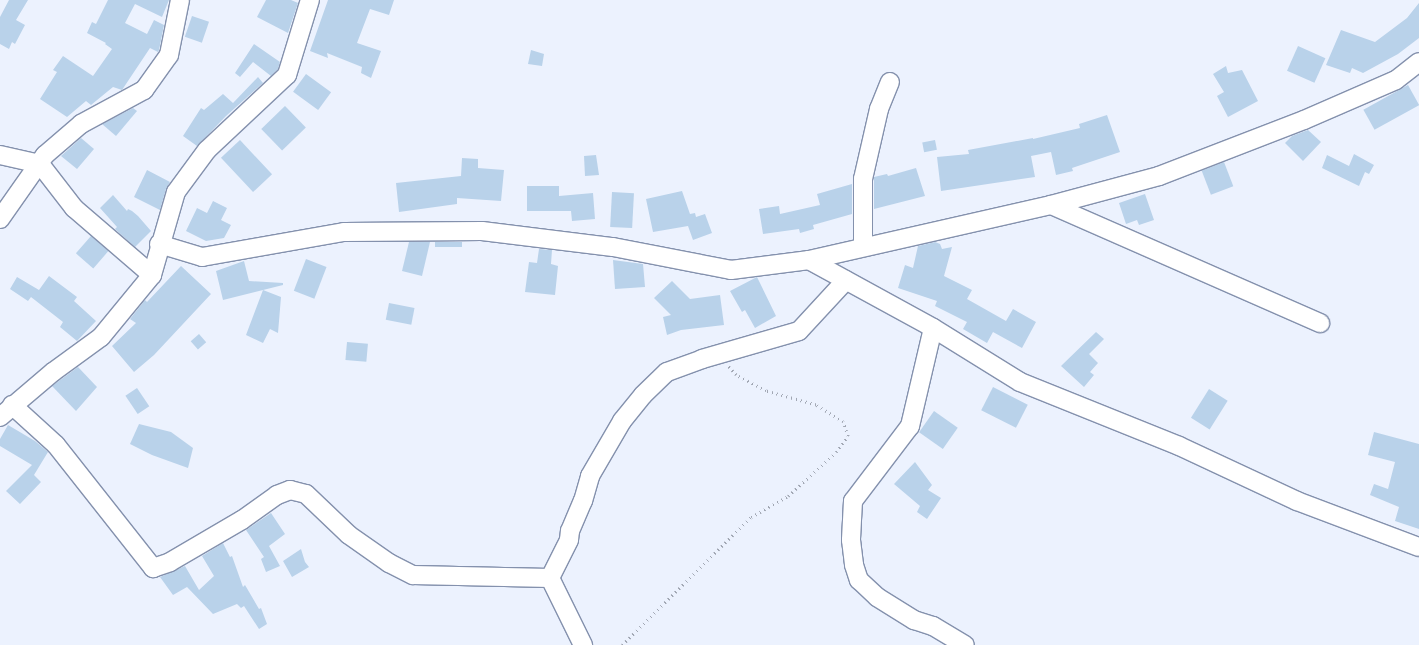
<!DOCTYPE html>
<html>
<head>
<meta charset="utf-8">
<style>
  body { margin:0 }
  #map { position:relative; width:1419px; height:645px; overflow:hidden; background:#ecf2fe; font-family:"Open Sans",sans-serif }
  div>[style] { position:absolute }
  .building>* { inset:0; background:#b9d2ea; transform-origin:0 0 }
  .path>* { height:2.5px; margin-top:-1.25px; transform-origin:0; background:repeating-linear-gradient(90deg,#a1a7b3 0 1px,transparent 0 5px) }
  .roads { filter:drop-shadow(1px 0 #8491ad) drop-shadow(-1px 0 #8491ad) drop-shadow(0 1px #8491ad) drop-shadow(0 -1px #8491ad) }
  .minor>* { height:18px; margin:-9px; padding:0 9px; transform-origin:9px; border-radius:9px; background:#fff }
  span { translate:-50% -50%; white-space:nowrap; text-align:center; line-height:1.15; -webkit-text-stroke:4.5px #fff; paint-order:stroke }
</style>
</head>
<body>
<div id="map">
  <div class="building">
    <i style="clip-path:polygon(9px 0,28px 0,16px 20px,25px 25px,15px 44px,12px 42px,9px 49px,0 44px,0 17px)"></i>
    <i style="clip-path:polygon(108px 0,169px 0,162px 17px,135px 4px,125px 23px,147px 34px,154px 20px,164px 25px,159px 50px,158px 52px,150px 48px,122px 90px,113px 87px,91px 105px,86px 101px,67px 117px,40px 99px,57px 72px,53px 70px,63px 56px,93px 76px,112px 49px,105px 44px,106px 43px,87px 33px,92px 22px,96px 24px)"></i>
    <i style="clip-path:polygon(266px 0,291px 0,298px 3px,288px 33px,257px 17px)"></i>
    <i style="clip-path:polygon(328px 0,394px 0,389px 15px,370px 9px,357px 43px,381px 51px,371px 78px,361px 73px,362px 67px,327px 53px,328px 58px,310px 51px)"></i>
    <i style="clip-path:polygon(1419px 3px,1419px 38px,1398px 54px,1363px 73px,1352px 68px,1350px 73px,1326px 65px,1341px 30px,1375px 42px,1407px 18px)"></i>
    <i style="left:192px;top:16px;width:18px;height:22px;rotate:19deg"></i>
    <i style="clip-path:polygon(254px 44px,280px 62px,278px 69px,271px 76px,253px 62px,240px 77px,235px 73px)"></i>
    <i style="left:1298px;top:46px;width:30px;height:27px;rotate:24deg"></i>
    <i style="clip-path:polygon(531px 50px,544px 54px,542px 66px,528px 64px)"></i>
    <i style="clip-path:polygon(1226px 66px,1228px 73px,1242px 70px,1258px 101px,1228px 117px,1217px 96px,1224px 92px,1213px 74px)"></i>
    <i style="left:306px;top:74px;width:31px;height:22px;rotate:36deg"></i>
    <i style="clip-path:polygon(258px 77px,263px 83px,226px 116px,197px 146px,183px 136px,201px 108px,204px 110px,223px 94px,233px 103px)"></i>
    <i style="left:1408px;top:85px;width:23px;height:51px;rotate:61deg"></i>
    <i style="left:285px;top:106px;width:30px;height:33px;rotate:46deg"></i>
    <i style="clip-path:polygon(133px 108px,137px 111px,116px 136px,102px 124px)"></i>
    <i style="clip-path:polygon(1107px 115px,1120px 152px,1072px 168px,1073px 171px,1056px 175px,1051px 152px,1031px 156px,1035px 177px,941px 191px,937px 157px,969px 154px,968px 150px,1033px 138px,1033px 139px,1080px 128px,1079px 124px)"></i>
    <i style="clip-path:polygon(1308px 130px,1321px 142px,1303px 161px,1285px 143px,1292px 136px)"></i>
    <i style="clip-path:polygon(81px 138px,94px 149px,77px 169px,61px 156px)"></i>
    <i style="left:240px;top:140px;width:47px;height:26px;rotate:47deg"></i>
    <i style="left:935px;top:140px;width:10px;height:13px;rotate:79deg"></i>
    <i style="clip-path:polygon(1354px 154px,1374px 165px,1369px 174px,1365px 172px,1359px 186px,1322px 168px,1327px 155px,1349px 166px)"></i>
    <i style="clip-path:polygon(596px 155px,599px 175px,585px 176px,584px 156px)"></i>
    <i style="clip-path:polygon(462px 158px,478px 159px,478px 168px,504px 170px,501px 201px,457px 198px,457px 204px,399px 212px,396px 183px,461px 176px)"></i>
    <i style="left:1224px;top:162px;width:26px;height:24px;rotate:69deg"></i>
    <i style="clip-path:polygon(916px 168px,925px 196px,874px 209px,874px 177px,887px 174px,888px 176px)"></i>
    <i style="clip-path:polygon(147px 170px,170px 182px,166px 189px,160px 210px,134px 197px)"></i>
    <i style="clip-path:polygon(852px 184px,852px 214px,813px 225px,814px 229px,800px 233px,799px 229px,763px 234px,759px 209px,779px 206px,780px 214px,820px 205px,817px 194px)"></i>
    <i style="clip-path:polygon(527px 186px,559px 186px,559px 196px,593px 193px,595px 219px,572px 221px,571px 211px,527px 211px)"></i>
    <i style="clip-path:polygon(682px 191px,690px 214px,695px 213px,696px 217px,705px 214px,712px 233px,693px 240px,688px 226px,653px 232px,646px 199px)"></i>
    <i style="left:612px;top:192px;width:22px;height:35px;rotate:3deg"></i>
    <i style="clip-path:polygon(1145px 194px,1154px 220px,1139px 225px,1137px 220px,1126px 224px,1119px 203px)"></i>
    <i style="clip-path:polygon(113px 195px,127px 211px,128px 209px,132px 211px,138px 216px,151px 231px,135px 247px,115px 229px,117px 227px,100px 208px)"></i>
    <i style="clip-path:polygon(213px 201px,227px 208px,221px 220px,231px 225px,224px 238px,206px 241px,186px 231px,197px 208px,207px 213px)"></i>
    <i style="left:91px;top:236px;width:23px;height:23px;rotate:41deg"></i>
    <i style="clip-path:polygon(409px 242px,430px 242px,422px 276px,402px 271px)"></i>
    <i style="left:435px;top:242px;width:27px;height:5px"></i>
    <i style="clip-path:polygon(935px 242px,940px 244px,942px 249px,952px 247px,944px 276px,972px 290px,967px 299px,1006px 321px,1013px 309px,1036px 322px,1022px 348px,993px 332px,987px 343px,963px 329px,967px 322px,935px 306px,937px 301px,898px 288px,905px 265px,913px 268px,918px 246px)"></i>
    <i style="clip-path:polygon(539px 249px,552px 250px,551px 264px,558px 266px,555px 295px,525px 292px,529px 262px,537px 263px)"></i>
    <i style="left:306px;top:259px;width:22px;height:34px;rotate:21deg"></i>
    <i style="clip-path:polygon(613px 260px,643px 264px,645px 287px,615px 289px)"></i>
    <i style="clip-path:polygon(244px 261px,249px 281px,283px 283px,283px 285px,223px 300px,216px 271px)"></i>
    <i style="clip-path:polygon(181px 266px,211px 294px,154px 355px,134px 372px,112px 346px,136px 323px,130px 319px,145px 300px,147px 302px)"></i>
    <i style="clip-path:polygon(49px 276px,77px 297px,74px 301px,96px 321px,77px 341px,60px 327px,63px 322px,31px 297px,28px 301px,10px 289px,17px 277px,39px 290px)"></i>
    <i style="clip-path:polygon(757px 277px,776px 316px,755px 328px,745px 310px,742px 312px,730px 291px)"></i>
    <i style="clip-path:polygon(672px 281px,690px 299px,720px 295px,724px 325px,681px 330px,667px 335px,663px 317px,671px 315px,654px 298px)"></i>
    <i style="clip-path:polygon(263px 290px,281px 297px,278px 333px,270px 329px,263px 343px,246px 335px)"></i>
    <i style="left:389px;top:303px;width:26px;height:17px;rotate:11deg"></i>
    <i style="clip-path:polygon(1096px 332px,1104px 339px,1089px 354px,1098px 363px,1090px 372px,1094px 375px,1084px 387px,1061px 366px)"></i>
    <i style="left:199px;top:334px;width:11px;height:11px;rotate:49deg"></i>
    <i style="left:347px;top:342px;width:21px;height:18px;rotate:5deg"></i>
    <i style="clip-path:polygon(78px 367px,97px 387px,76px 411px,52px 386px)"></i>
    <i style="left:993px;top:387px;width:39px;height:26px;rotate:27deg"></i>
    <i style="left:137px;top:388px;width:22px;height:14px;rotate:56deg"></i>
    <i style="left:1209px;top:389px;width:22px;height:34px;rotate:32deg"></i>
    <i style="left:934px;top:411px;width:29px;height:26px;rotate:35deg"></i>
    <i style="clip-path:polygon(139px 424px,171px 432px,193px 448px,188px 468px,152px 455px,130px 444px)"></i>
    <i style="clip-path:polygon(8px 425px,35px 441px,48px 452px,34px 475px,41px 482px,20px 504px,6px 491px,32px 465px,0 446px,0 439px)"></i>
    <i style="clip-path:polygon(1374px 432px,1419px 444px,1419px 529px,1395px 521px,1399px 507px,1370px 495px,1374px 484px,1388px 489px,1395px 462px,1368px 455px)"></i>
    <i style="clip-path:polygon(915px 462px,932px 485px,928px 490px,941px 498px,927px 519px,917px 512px,920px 506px,894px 484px)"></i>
    <i style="clip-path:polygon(271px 513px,285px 534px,269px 546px,280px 566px,266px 572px,261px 559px,264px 557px,246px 530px)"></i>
    <i style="clip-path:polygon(223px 543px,230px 557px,232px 556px,243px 587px,245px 585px,259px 609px,261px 608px,267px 624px,259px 629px,244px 606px,241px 608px,237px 604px,213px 614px,187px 587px,173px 595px,160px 577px,185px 566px,199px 590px,214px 576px,202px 556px)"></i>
    <i style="clip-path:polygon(301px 549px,305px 562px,309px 567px,292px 577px,283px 561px)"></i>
  </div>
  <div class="path">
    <i style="left:622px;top:645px;width:182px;rotate:-44.8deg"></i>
    <i style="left:751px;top:517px;width:43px;rotate:-29.6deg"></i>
    <i style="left:788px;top:496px;width:65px;rotate:-42.5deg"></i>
    <i style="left:836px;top:452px;width:20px;rotate:-53deg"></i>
    <i style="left:848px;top:436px;width:15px;rotate:-110deg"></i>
    <i style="left:843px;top:422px;width:32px;rotate:-148deg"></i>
    <i style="left:816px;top:405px;width:52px;rotate:-164.4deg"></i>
    <i style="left:766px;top:391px;width:34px;rotate:-152deg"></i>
    <i style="left:736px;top:375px;width:13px;rotate:-132deg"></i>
  </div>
  <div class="roads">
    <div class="minor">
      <i style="left:0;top:155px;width:41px;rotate:12.7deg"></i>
      <i style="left:40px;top:164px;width:56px;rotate:52.3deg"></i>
      <i style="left:74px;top:208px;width:103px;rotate:40.7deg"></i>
      <i style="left:1051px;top:205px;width:294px;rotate:23.7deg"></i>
      <i style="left:0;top:219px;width:78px;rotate:-54.9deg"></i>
      <i style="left:45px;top:155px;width:48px;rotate:-40.7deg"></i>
      <i style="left:81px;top:124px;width:72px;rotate:-28.4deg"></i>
      <i style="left:144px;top:90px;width:43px;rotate:-54.5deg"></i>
      <i style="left:169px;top:55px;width:56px;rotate:-78.7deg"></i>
      <i style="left:159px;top:244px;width:45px;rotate:16.8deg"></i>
      <i style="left:202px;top:257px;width:144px;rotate:-10deg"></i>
      <i style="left:344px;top:232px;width:138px;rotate:-0.4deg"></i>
      <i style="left:482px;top:231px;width:132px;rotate:7deg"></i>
      <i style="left:613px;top:247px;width:120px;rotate:11deg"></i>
      <i style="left:731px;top:270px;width:79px;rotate:-7.3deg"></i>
      <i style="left:809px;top:260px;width:248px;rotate:-12.8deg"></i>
      <i style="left:1051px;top:205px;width:112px;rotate:-15deg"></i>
      <i style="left:1159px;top:176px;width:155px;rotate:-21.1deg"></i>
      <i style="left:1304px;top:120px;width:100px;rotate:-23.5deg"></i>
      <i style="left:1396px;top:80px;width:29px;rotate:-38deg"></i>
      <i style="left:863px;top:247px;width:68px;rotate:-90deg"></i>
      <i style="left:863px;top:179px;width:72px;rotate:-77.1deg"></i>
      <i style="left:879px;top:109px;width:29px;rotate:-68deg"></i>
      <i style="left:809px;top:260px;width:141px;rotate:28.7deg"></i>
      <i style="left:933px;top:328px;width:102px;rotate:31.8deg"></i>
      <i style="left:1020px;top:382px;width:171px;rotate:21.9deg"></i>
      <i style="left:1179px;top:446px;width:130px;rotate:25deg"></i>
      <i style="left:1297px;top:501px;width:130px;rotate:20.7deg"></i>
      <i style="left:933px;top:328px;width:101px;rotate:103.2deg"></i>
      <i style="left:910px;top:426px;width:94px;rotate:127.2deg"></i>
      <i style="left:853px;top:501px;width:39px;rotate:93deg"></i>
      <i style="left:851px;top:540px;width:25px;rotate:83deg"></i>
      <i style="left:854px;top:565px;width:16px;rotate:72deg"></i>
      <i style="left:859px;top:580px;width:25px;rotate:43deg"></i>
      <i style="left:877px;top:597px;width:44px;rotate:31.9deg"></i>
      <i style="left:914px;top:620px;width:20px;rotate:18deg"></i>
      <i style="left:933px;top:626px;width:37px;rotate:31deg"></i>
      <i style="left:12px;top:405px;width:59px;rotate:42.3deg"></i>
      <i style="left:56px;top:445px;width:157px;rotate:51.7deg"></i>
      <i style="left:153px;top:568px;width:18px;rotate:-19deg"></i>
      <i style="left:170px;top:562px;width:83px;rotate:-30.3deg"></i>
      <i style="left:242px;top:520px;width:43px;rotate:-35.5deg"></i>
      <i style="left:277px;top:495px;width:14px;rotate:-21deg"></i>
      <i style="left:290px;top:490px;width:16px;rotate:14deg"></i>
      <i style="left:306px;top:494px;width:59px;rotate:43.6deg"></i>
      <i style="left:349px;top:535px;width:49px;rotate:35deg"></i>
      <i style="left:389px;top:563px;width:27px;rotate:27deg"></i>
      <i style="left:413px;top:575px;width:137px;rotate:1.3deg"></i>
      <i style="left:0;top:417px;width:70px;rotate:-40.3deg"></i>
      <i style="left:53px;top:372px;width:59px;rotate:-36.1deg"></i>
      <i style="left:101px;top:337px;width:80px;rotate:-50.6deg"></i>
      <i style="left:152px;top:275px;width:86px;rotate:-73.9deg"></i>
      <i style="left:176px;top:192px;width:52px;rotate:-53.6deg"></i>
      <i style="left:207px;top:150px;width:110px;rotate:-43.2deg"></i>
      <i style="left:287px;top:75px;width:78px;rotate:-73deg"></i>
      <i style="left:550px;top:578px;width:42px;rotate:-63.4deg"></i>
      <i style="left:569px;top:540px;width:9px;rotate:-84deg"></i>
      <i style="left:570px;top:531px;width:33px;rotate:-67deg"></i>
      <i style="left:583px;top:501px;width:26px;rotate:-74deg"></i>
      <i style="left:590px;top:476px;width:64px;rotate:-59.8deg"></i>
      <i style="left:622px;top:421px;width:33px;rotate:-51deg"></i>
      <i style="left:643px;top:395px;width:33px;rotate:-44deg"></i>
      <i style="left:667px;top:372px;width:37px;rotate:-20deg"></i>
      <i style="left:702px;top:359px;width:101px;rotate:-16.1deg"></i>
      <i style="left:799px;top:331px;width:69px;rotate:-47.3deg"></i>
      <i style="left:550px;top:578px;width:75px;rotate:63.8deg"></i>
    </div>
  </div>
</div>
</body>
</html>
